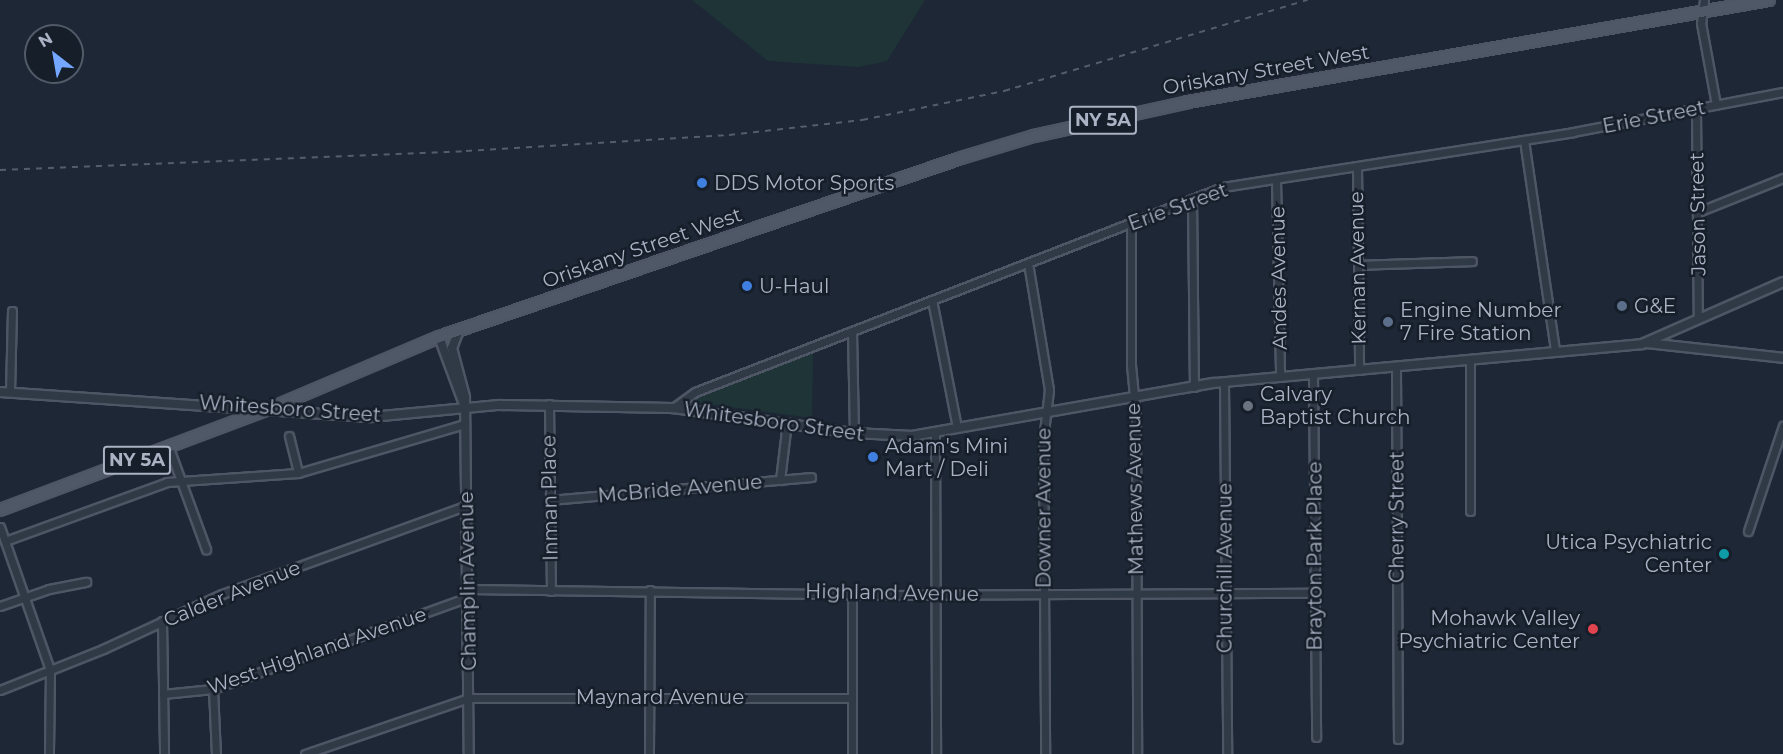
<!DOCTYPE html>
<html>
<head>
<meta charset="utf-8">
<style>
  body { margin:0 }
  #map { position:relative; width:1783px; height:754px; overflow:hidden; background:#1d2736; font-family:Montserrat,sans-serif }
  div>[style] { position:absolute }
  .green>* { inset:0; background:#1f3437 }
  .roads { filter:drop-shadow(2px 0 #4e5665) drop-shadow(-2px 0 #4e5665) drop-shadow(0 2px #4e5665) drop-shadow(0 -2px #4e5665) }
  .minor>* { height:7px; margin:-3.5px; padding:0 3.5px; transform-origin:3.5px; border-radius:3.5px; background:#303946 }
  .tertiary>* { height:8px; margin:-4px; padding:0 4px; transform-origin:4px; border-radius:4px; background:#303946 }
  .primary>* { height:10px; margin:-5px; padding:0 5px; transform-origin:5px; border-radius:5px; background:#4e5867 }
  .rail>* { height:2px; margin-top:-1px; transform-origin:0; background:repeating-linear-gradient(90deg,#525d6e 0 6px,transparent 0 12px) }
  .dots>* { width:16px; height:16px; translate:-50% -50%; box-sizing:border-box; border:3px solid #161e2a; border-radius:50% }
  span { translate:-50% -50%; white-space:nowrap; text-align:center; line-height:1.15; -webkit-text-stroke:5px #161e2a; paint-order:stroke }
  .shield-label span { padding:2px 4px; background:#161e2a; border:2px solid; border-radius:4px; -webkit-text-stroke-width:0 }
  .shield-label { font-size:18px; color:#aab3c4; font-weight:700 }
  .street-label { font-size:20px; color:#aab3c4 }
  .poi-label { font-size:20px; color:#aab3c4 }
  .left { translate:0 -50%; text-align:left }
  .right { translate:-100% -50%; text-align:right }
  .north { position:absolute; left:24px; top:24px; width:60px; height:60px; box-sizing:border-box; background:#161e2a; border:2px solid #515a68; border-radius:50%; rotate:329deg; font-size:16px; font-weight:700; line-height:24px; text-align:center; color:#aab3c4 }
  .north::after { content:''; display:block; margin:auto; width:21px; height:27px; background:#74a7ff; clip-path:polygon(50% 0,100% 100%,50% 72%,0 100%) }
</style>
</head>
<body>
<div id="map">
  <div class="green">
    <i style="clip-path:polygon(692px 0,925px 0,887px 61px,859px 67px,768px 61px)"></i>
    <i style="clip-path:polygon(813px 351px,812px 418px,694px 402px,695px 396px)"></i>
  </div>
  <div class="roads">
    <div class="minor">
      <i style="left:1704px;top:0;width:23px;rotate:97deg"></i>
      <i style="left:1701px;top:23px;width:83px;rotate:79.6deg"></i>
      <i style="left:1696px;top:109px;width:209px;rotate:89.5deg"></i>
      <i style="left:1524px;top:140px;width:213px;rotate:81.6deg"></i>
      <i style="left:1357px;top:166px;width:204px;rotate:89.4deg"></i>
      <i style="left:1276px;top:179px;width:198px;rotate:88.8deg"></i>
      <i style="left:1192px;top:199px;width:188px;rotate:89.4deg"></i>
      <i style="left:1698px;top:212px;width:92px;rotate:-21.8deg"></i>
      <i style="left:1131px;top:223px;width:142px;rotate:90deg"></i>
      <i style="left:1131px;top:365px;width:52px;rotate:84.5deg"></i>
      <i style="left:1136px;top:417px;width:337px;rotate:89.8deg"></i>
      <i style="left:1028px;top:263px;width:129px;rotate:80.6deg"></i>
      <i style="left:1049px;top:390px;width:50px;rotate:96.8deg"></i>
      <i style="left:1043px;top:440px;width:314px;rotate:89.6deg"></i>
      <i style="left:1358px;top:265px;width:114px;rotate:-2deg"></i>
      <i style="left:932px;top:300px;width:129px;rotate:78.9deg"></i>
      <i style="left:852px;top:331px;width:102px;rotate:88.9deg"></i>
      <i style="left:1396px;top:367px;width:372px;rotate:89.7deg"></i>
      <i style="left:1313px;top:374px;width:363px;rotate:89.5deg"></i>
      <i style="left:1224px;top:383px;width:371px;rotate:89.5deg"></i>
      <i style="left:10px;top:392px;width:81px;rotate:-88.6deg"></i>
      <i style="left:549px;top:404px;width:187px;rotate:89.4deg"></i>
      <i style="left:673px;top:408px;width:27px;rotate:-36deg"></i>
      <i style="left:695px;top:392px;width:566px;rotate:-21.22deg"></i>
      <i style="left:1223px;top:187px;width:354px;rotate:-8.9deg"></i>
      <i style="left:1573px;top:132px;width:214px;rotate:-10.8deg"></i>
      <i style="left:935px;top:431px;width:323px;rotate:89.8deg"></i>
      <i style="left:289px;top:436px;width:38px;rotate:76deg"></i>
      <i style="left:169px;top:448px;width:108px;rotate:69.9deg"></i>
      <i style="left:780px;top:480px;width:58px;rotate:-83.1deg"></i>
      <i style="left:550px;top:500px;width:262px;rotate:-5deg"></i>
      <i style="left:1470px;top:511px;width:152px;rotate:-90deg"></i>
      <i style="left:0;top:527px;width:151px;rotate:70.7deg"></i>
      <i style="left:50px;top:670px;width:84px;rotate:90.7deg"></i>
      <i style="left:1748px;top:531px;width:111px;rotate:-71.6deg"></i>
      <i style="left:5px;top:541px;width:172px;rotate:-20deg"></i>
      <i style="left:167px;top:482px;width:131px;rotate:-3.9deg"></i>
      <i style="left:298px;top:473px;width:174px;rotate:-16.4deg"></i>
      <i style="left:469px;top:589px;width:425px;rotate:0.8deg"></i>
      <i style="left:894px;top:595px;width:421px;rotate:-0.3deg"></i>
      <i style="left:852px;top:594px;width:160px;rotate:90deg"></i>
      <i style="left:0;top:606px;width:52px;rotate:-19.1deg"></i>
      <i style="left:49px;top:589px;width:38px;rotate:-11deg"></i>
      <i style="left:162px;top:621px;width:133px;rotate:89.1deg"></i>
      <i style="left:213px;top:689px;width:65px;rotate:87.4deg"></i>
      <i style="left:0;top:690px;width:111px;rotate:-21.7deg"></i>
      <i style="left:103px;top:649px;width:131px;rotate:-24.8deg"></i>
      <i style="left:222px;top:594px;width:262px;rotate:-19.9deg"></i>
      <i style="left:163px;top:694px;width:50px;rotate:-5.7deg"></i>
      <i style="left:213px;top:689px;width:272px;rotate:-19.8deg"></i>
      <i style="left:305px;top:754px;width:173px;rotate:-18.9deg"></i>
      <i style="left:469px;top:698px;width:383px"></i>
      <i style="left:649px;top:754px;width:164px;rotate:-89.7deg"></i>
    </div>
    <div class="tertiary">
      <i style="left:459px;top:330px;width:19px;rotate:111deg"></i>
      <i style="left:452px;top:348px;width:51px;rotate:75.1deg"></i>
      <i style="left:465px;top:397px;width:357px;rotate:89.4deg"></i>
      <i style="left:439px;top:337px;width:75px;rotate:69.6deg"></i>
      <i style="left:1646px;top:343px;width:138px;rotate:6.2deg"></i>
      <i style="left:0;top:392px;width:372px;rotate:3.9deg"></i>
      <i style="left:371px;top:417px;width:129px;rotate:-5.4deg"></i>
      <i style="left:499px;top:405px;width:174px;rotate:1deg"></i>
      <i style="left:673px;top:408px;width:183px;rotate:7.9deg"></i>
      <i style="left:854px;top:433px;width:58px;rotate:3deg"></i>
      <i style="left:912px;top:436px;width:307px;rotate:-10deg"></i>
      <i style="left:1214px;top:383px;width:430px;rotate:-5.2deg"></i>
      <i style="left:1642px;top:344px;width:154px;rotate:-23.7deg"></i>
    </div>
    <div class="primary">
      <i style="left:0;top:510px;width:293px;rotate:-20.6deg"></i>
      <i style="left:274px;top:407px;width:179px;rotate:-23deg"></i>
      <i style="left:439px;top:337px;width:552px;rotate:-18.93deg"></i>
      <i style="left:961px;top:158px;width:76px;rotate:-16.8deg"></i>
      <i style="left:1034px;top:136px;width:158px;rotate:-12.4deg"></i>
      <i style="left:1188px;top:102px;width:590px;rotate:-9.96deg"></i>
    </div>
  </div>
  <div class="rail">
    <i style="left:0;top:170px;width:466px;rotate:-2.3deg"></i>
    <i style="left:466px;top:151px;width:263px;rotate:-3.5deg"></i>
    <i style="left:729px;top:135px;width:134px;rotate:-6.4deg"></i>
    <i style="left:862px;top:120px;width:145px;rotate:-11.5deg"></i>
    <i style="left:1004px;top:91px;width:317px;rotate:-16.7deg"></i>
  </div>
  <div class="dots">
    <i style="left:702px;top:183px;background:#3f7fe0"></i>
    <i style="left:747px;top:286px;background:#3f7fe0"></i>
    <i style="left:1622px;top:306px;background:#5c6f8a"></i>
    <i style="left:1388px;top:322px;background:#5c6f8a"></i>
    <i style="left:1248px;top:406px;background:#6b7280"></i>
    <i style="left:873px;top:457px;background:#3f7fe0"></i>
    <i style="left:1724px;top:554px;background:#0f9aa8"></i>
    <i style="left:1593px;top:629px;background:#e0444e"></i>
  </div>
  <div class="shield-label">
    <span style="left:1103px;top:120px">NY 5A</span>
    <span style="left:137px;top:460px">NY 5A</span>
  </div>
  <div class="street-label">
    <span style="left:1266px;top:70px;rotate:-10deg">Oriskany Street West</span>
    <span style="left:1654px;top:117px;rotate:-11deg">Erie Street</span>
    <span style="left:1178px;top:207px;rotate:-20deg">Erie Street</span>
    <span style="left:1698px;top:214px;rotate:-91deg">Jason Street</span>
    <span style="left:642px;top:248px;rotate:-19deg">Oriskany Street West</span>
    <span style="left:1358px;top:268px;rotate:-91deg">Kernan Avenue</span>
    <span style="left:1279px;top:278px;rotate:-91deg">Andes Avenue</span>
    <span style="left:290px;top:409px;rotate:4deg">Whitesboro Street</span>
    <span style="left:774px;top:422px;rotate:8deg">Whitesboro Street</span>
    <span style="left:680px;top:489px;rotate:-5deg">McBride Avenue</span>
    <span style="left:1135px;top:489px;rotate:-91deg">Mathews Avenue</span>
    <span style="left:550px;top:498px;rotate:-91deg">Inman Place</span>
    <span style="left:1044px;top:508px;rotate:-90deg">Downer Avenue</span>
    <span style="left:1397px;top:517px;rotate:-90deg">Cherry Street</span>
    <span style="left:1315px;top:556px;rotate:-90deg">Brayton Park Place</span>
    <span style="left:1225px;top:568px;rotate:-90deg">Churchill Avenue</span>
    <span style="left:468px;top:581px;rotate:-91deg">Champlin Avenue</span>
    <span style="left:892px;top:593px;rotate:1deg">Highland Avenue</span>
    <span style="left:232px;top:594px;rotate:-22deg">Calder Avenue</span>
    <span style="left:317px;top:651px;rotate:-19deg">West Highland Avenue</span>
    <span style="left:660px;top:697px">Maynard Avenue</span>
  </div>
  <div class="poi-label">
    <span class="left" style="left:714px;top:183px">DDS Motor Sports</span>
    <span class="left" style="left:759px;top:286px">U-Haul</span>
    <span class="left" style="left:1634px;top:306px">G&amp;E</span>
    <span class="left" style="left:1400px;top:322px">Engine Number<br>7 Fire Station</span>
    <span class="left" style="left:1260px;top:406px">Calvary<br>Baptist Church</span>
    <span class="left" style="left:885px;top:458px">Adam's Mini<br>Mart / Deli</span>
    <span class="right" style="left:1712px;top:554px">Utica Psychiatric<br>Center</span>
    <span class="right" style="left:1580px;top:630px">Mohawk Valley<br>Psychiatric Center</span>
  </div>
  <div class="north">N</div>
</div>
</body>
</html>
